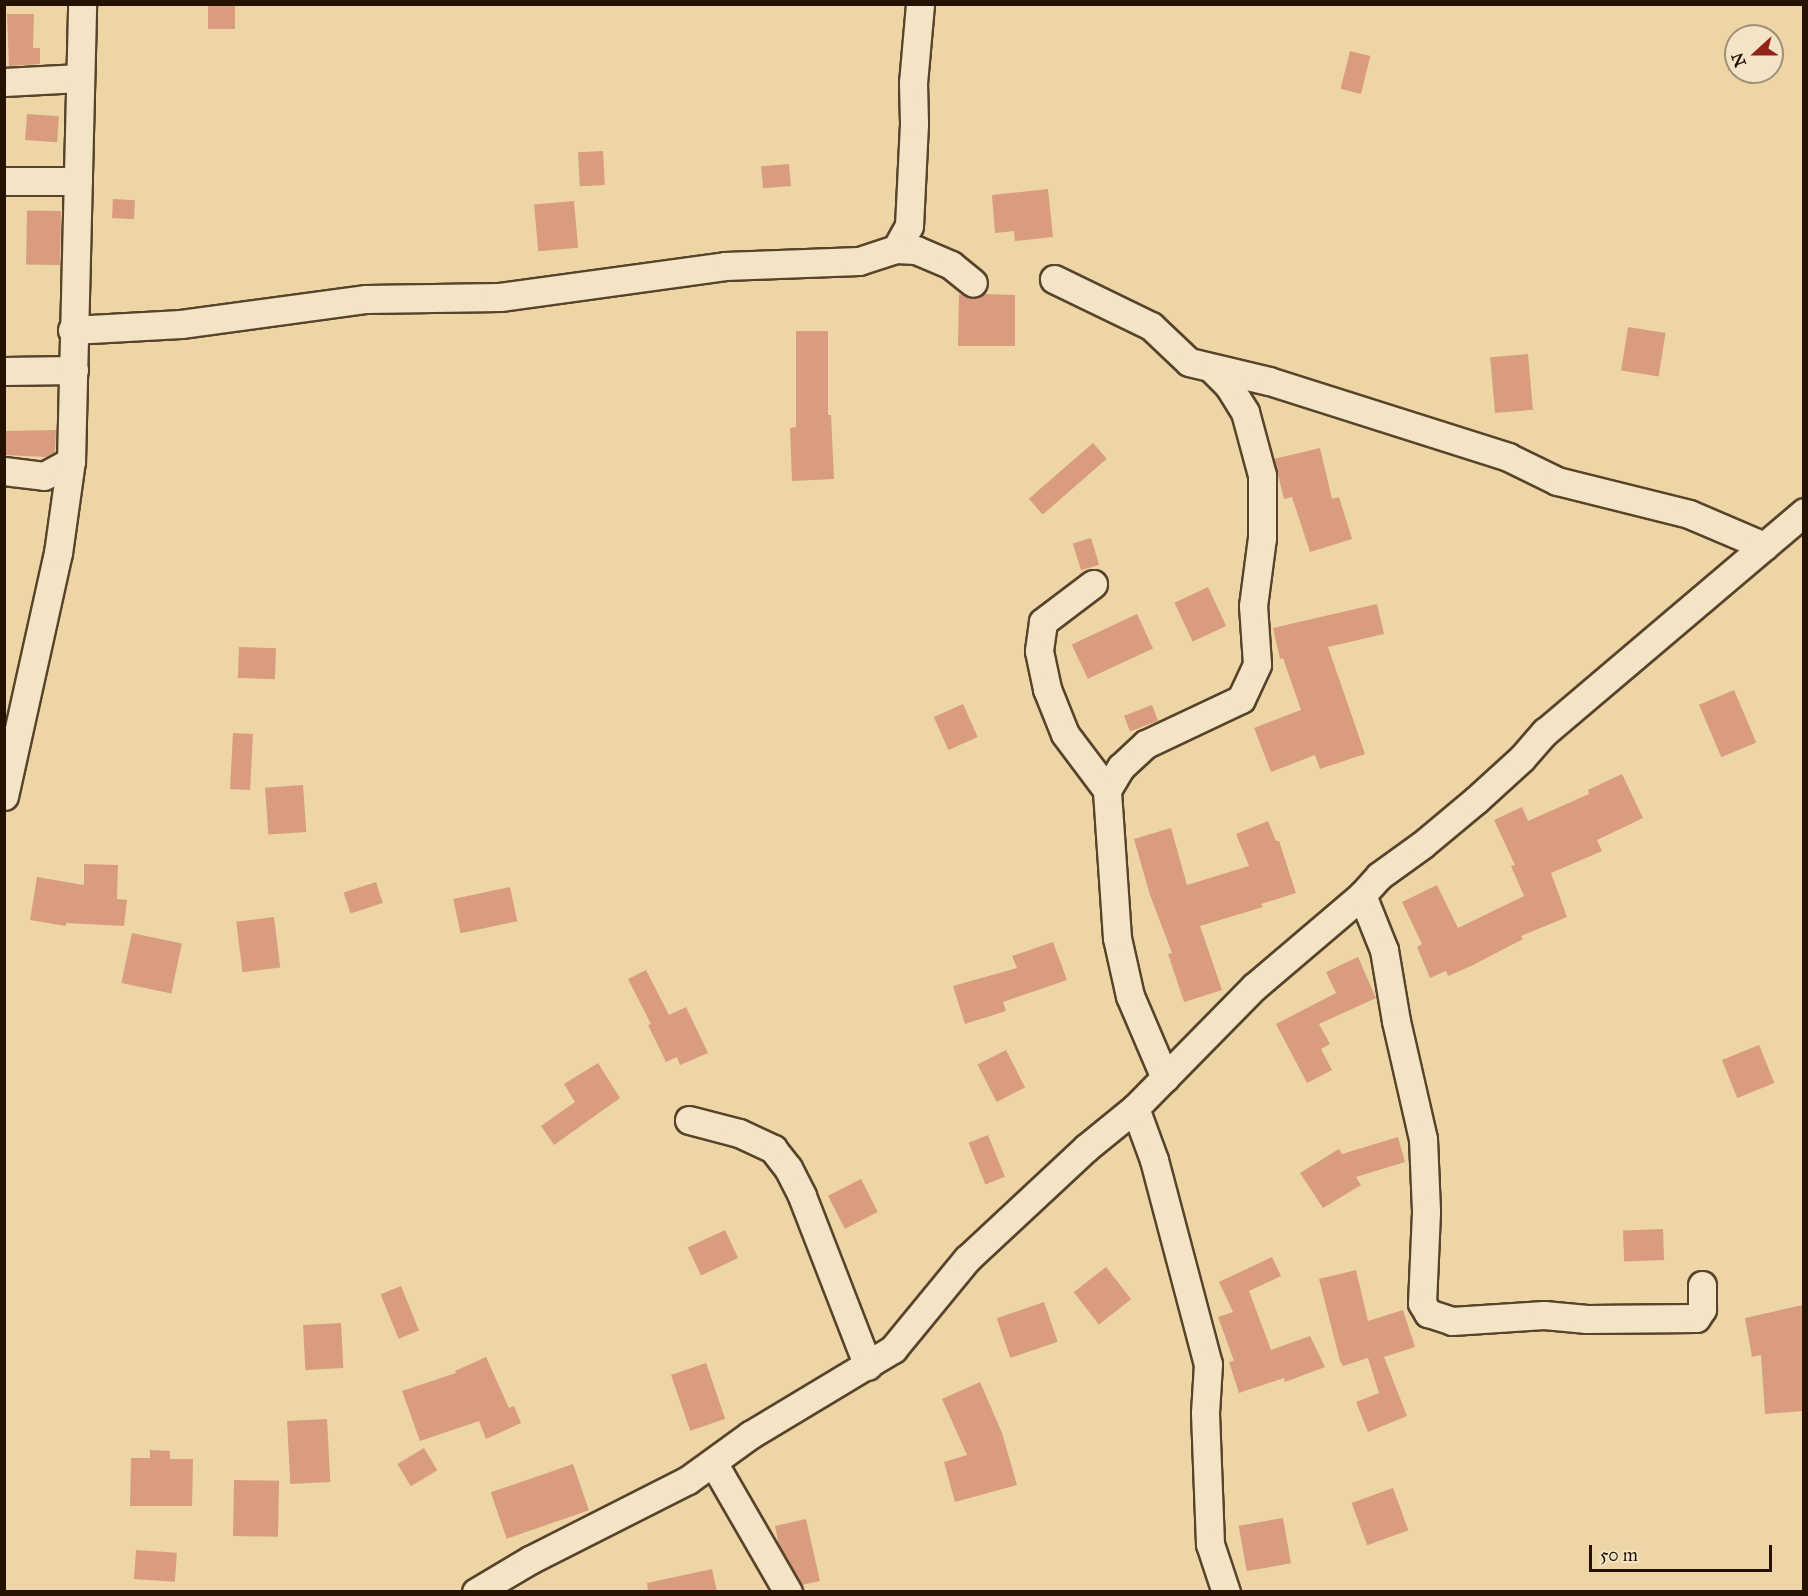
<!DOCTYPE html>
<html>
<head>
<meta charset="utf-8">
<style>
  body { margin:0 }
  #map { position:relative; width:1808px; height:1596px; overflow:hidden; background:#edd5a6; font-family:"IM FELL Great Primer",serif }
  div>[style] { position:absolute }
  .building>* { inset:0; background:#d99c7f; transform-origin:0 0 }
  .roads { filter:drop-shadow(2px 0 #58432b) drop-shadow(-2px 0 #58432b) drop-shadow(0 2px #58432b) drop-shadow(0 -2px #58432b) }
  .minor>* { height:27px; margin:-13.5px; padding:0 13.5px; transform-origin:13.5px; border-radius:13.5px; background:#f3e4c5 }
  span { translate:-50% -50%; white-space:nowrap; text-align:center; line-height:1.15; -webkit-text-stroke:5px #f3e4c5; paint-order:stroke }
  .frame { position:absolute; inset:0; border:6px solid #261202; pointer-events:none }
  .north { position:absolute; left:1724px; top:24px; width:60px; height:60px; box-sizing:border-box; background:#f3e4c5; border:2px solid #a19077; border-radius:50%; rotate:249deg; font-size:16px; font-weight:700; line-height:24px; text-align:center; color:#261202 }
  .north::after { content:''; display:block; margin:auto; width:21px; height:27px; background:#8f2418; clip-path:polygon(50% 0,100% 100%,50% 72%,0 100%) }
  .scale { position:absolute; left:1589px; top:1545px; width:183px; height:27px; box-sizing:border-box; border:3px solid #261202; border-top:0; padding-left:8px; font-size:18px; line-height:21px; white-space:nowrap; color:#261202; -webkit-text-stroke:4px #f3e4c5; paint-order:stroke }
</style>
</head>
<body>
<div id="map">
  <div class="building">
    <i style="left:208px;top:4px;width:27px;height:25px"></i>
    <i style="clip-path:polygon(7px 14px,34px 14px,33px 48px,40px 48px,40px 64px,9px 66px)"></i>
    <i style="left:1350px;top:51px;width:21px;height:39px;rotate:14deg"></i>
    <i style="left:27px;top:114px;width:32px;height:26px;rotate:4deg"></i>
    <i style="left:603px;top:151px;width:34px;height:25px;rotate:87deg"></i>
    <i style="left:789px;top:164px;width:22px;height:28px;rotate:85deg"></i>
    <i style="clip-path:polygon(1048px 189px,1053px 237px,1015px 241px,1014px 231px,995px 233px,992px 195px)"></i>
    <i style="left:113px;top:199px;width:22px;height:19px;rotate:3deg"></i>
    <i style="left:574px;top:201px;width:47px;height:40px;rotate:85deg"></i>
    <i style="left:61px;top:211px;width:54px;height:34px;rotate:91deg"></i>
    <i style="clip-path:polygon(959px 294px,971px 299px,983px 294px,1015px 295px,1015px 346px,958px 346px)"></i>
    <i style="left:1628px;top:327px;width:38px;height:44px;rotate:9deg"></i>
    <i style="clip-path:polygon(796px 331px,828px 331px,828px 415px,831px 415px,834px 479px,792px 481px,790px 428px,796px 427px)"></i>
    <i style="left:1528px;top:354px;width:56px;height:38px;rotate:85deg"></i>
    <i style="clip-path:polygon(56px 430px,55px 452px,45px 457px,5px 455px,5px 431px)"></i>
    <i style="left:1093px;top:443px;width:21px;height:85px;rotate:49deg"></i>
    <i style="clip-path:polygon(1320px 448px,1332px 499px,1339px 497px,1352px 539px,1310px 552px,1292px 497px,1284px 499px,1274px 459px)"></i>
    <i style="left:1091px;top:538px;width:28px;height:19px;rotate:73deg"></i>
    <i style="left:1208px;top:587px;width:43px;height:37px;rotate:65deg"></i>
    <i style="clip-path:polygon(1377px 604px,1384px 634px,1328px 647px,1365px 754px,1320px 769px,1315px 755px,1271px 772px,1254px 728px,1301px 710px,1283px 658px,1280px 659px,1273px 628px)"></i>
    <i style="left:1137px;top:614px;width:38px;height:72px;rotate:65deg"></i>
    <i style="left:239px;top:647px;width:37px;height:31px;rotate:2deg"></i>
    <i style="left:1734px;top:690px;width:57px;height:38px;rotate:67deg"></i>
    <i style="left:963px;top:704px;width:36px;height:32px;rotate:66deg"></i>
    <i style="left:1152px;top:705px;width:17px;height:30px;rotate:69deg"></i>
    <i style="left:233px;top:733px;width:20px;height:56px;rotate:3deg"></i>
    <i style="clip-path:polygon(1622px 774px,1643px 818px,1597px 840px,1602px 851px,1551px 873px,1567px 917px,1521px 936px,1523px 939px,1473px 965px,1448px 976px,1446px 971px,1430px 978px,1417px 947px,1422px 944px,1402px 902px,1437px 885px,1458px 928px,1524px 896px,1511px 866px,1515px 865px,1494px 820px,1522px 807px,1528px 821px,1589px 794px,1588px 790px)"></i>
    <i style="left:303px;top:785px;width:47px;height:38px;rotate:86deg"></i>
    <i style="clip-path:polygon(1268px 821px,1276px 841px,1279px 841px,1296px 893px,1261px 904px,1263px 907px,1200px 926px,1222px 990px,1184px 1002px,1168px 954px,1172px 953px,1150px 895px,1134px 839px,1171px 828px,1187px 885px,1249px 866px,1236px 834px)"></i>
    <i style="clip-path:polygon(84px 864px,118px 865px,117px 899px,127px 900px,124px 926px,66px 923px,66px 926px,30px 920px,37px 877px,84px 885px)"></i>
    <i style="left:376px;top:882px;width:22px;height:34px;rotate:72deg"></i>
    <i style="left:510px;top:887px;width:35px;height:58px;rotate:78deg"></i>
    <i style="left:274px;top:917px;width:51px;height:38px;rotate:83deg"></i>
    <i style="left:132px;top:933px;width:51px;height:51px;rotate:12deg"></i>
    <i style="clip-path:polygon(1053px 942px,1067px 980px,1003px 1002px,1006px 1011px,965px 1024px,953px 986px,1017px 968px,1012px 956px)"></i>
    <i style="clip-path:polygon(1358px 957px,1376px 998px,1319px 1024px,1330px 1044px,1321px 1049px,1332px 1070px,1307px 1083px,1276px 1024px,1336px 993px,1326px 972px)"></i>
    <i style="clip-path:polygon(646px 970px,669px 1015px,686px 1007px,708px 1053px,680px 1065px,677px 1057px,666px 1062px,648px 1025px,651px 1024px,628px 979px)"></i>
    <i style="left:1759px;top:1045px;width:41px;height:40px;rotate:68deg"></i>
    <i style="left:1006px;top:1050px;width:42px;height:32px;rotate:63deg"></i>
    <i style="clip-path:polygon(598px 1063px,620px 1098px,554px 1145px,541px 1126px,575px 1102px,564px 1084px)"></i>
    <i style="left:988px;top:1135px;width:45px;height:21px;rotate:68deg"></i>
    <i style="clip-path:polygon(1398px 1137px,1405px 1162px,1356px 1177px,1361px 1185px,1323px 1208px,1300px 1173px,1339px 1149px,1342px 1154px)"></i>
    <i style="left:861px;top:1179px;width:37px;height:37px;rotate:63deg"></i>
    <i style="left:1663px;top:1229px;width:31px;height:40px;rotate:88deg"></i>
    <i style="left:725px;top:1230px;width:31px;height:41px;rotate:65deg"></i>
    <i style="clip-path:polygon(1272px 1257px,1281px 1276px,1249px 1291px,1271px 1350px,1310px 1336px,1325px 1367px,1285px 1382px,1284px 1378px,1239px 1393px,1229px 1362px,1234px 1361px,1218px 1317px,1233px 1312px,1219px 1282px)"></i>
    <i style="left:1106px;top:1267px;width:41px;height:41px;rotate:52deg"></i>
    <i style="clip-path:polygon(1356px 1270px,1368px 1321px,1403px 1310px,1415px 1347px,1384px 1357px,1407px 1416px,1368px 1432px,1356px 1402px,1379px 1393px,1368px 1358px,1343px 1366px,1340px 1361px,1319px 1279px)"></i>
    <i style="left:401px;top:1286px;width:48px;height:22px;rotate:68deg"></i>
    <i style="left:1044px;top:1302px;width:42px;height:50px;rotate:71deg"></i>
    <i style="clip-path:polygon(1803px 1305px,1803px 1411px,1765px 1414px,1761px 1355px,1752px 1357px,1745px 1318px)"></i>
    <i style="left:341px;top:1323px;width:45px;height:38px;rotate:87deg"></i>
    <i style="clip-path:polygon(486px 1357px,509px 1408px,514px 1406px,521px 1423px,486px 1439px,479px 1421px,420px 1441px,402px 1391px,456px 1373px,455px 1371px)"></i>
    <i style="left:706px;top:1363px;width:59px;height:37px;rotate:71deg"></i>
    <i style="clip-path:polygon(980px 1382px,1002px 1433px,1017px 1485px,955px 1502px,944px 1462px,967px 1455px,942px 1399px)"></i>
    <i style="left:327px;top:1419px;width:63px;height:40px;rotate:87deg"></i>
    <i style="left:424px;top:1448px;width:26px;height:31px;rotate:59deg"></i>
    <i style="clip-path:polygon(150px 1450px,170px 1451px,170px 1459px,193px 1459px,192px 1506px,130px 1506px,131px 1458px,150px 1458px)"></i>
    <i style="left:573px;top:1464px;width:49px;height:87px;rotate:71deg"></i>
    <i style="left:234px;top:1480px;width:45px;height:56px;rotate:1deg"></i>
    <i style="left:1393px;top:1488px;width:45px;height:44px;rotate:70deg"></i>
    <i style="left:1283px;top:1518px;width:46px;height:45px;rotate:80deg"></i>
    <i style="clip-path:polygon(806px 1519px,820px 1581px,802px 1585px,779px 1546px,775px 1526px)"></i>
    <i style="left:136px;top:1550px;width:41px;height:29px;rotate:4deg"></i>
    <i style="clip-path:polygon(712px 1569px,717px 1592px,648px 1592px,647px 1583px)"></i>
  </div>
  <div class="roads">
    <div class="minor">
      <i style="left:4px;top:82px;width:76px;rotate:-3deg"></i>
      <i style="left:4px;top:181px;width:74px"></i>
      <i style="left:896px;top:249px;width:26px;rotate:-61deg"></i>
      <i style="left:909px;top:226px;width:103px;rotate:-87.2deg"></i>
      <i style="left:914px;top:123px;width:40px;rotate:-91.4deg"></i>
      <i style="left:913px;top:83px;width:79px;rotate:-84.9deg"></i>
      <i style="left:1054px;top:279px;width:108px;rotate:25.9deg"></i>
      <i style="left:1151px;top:326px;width:52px;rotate:43.5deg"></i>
      <i style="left:1189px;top:362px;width:82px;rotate:13.4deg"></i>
      <i style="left:1269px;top:381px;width:251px;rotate:17.6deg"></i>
      <i style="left:1508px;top:457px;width:55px;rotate:26.1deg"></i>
      <i style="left:1557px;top:481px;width:136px;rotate:14deg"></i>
      <i style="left:1689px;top:514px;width:82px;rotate:23.1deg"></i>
      <i style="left:72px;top:330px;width:109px;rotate:-3.2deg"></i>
      <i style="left:181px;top:324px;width:187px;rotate:-7.7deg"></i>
      <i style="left:366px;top:299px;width:134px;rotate:-0.9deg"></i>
      <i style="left:500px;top:297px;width:227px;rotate:-7.8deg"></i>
      <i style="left:725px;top:266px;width:134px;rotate:-2.1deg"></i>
      <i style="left:859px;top:261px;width:39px;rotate:-18deg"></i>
      <i style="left:896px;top:249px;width:20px;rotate:3deg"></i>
      <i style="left:916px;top:250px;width:38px;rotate:23deg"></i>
      <i style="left:951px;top:265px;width:28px;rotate:39deg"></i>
      <i style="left:4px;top:371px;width:70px;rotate:-0.8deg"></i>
      <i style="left:4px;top:471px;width:40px;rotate:7.1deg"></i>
      <i style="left:44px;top:476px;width:31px;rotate:-29deg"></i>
      <i style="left:1093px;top:584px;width:63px;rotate:142.8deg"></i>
      <i style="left:1043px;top:622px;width:29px;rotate:98deg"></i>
      <i style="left:1039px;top:651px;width:39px;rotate:78deg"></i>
      <i style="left:1047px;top:689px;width:48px;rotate:68.2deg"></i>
      <i style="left:1065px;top:734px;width:70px;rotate:53.1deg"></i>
      <i style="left:4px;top:796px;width:249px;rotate:-77.5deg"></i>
      <i style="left:58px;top:553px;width:93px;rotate:-82deg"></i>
      <i style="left:71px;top:461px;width:457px;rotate:-88.6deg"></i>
      <i style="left:1362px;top:895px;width:59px;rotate:68.2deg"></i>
      <i style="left:1384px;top:950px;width:72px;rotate:80.4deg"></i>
      <i style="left:1396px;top:1021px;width:121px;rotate:77.1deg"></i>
      <i style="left:1423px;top:1139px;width:73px;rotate:87.6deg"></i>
      <i style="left:1426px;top:1212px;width:91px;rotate:92.5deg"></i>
      <i style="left:1422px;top:1303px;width:12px;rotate:59deg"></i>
      <i style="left:1428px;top:1313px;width:25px;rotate:18deg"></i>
      <i style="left:1452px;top:1321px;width:92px;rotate:-3.7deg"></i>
      <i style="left:1544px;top:1315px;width:43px;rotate:5.3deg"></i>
      <i style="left:1587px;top:1319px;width:109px;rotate:-0.5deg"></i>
      <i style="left:1696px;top:1318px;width:11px;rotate:-56deg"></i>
      <i style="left:1702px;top:1309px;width:24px;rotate:-90deg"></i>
      <i style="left:1165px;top:1078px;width:89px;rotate:-113.1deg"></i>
      <i style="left:1130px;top:996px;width:59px;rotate:-102.6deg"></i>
      <i style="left:1117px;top:938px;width:148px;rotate:-93.9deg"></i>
      <i style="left:1107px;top:790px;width:27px;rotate:-59deg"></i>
      <i style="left:1121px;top:767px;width:34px;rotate:-43deg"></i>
      <i style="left:1146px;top:744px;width:105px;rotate:-25.3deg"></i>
      <i style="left:1241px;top:699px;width:38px;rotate:-65deg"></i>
      <i style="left:1257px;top:664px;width:58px;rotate:-93.9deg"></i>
      <i style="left:1253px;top:606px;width:69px;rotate:-82.5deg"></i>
      <i style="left:1262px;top:538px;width:63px;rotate:-90deg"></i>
      <i style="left:1262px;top:475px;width:65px;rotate:-105.1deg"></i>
      <i style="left:1245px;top:412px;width:31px;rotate:-122deg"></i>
      <i style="left:1229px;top:386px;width:23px;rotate:-135deg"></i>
      <i style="left:1135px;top:1108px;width:55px;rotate:69.9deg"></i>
      <i style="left:1154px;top:1160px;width:211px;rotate:75.2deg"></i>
      <i style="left:1208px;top:1364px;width:49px;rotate:93.5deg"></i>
      <i style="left:1205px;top:1413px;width:131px;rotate:87.8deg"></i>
      <i style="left:1210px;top:1544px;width:51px;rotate:71.6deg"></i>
      <i style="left:689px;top:1120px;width:52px;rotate:14.6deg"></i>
      <i style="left:739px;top:1133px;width:38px;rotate:25deg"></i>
      <i style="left:773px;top:1149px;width:24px;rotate:52deg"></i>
      <i style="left:788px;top:1168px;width:31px;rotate:63deg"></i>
      <i style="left:802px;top:1196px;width:182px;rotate:68.8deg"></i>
      <i style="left:714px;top:1464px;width:148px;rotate:60deg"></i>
      <i style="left:476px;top:1592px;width:63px;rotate:-30.7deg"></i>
      <i style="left:530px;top:1560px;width:177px;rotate:-26.9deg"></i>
      <i style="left:688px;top:1480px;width:77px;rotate:-36deg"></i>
      <i style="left:750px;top:1435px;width:167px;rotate:-31deg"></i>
      <i style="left:893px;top:1349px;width:117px;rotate:-50.6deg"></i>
      <i style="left:967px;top:1259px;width:163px;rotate:-43deg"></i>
      <i style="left:1086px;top:1148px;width:63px;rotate:-39.2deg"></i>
      <i style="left:1135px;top:1108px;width:170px;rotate:-45.5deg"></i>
      <i style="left:1254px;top:987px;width:142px;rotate:-40.4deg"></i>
      <i style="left:1362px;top:895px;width:25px;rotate:-48deg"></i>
      <i style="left:1379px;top:876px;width:53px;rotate:-35.8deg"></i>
      <i style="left:1422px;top:845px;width:70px;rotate:-39.8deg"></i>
      <i style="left:1476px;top:800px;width:62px;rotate:-42.4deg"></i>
      <i style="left:1522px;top:758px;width:35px;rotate:-49deg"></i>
      <i style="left:1545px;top:732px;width:340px;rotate:-40.3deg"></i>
    </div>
  </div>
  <div class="frame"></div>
  <div class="north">N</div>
  <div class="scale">50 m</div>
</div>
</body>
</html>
